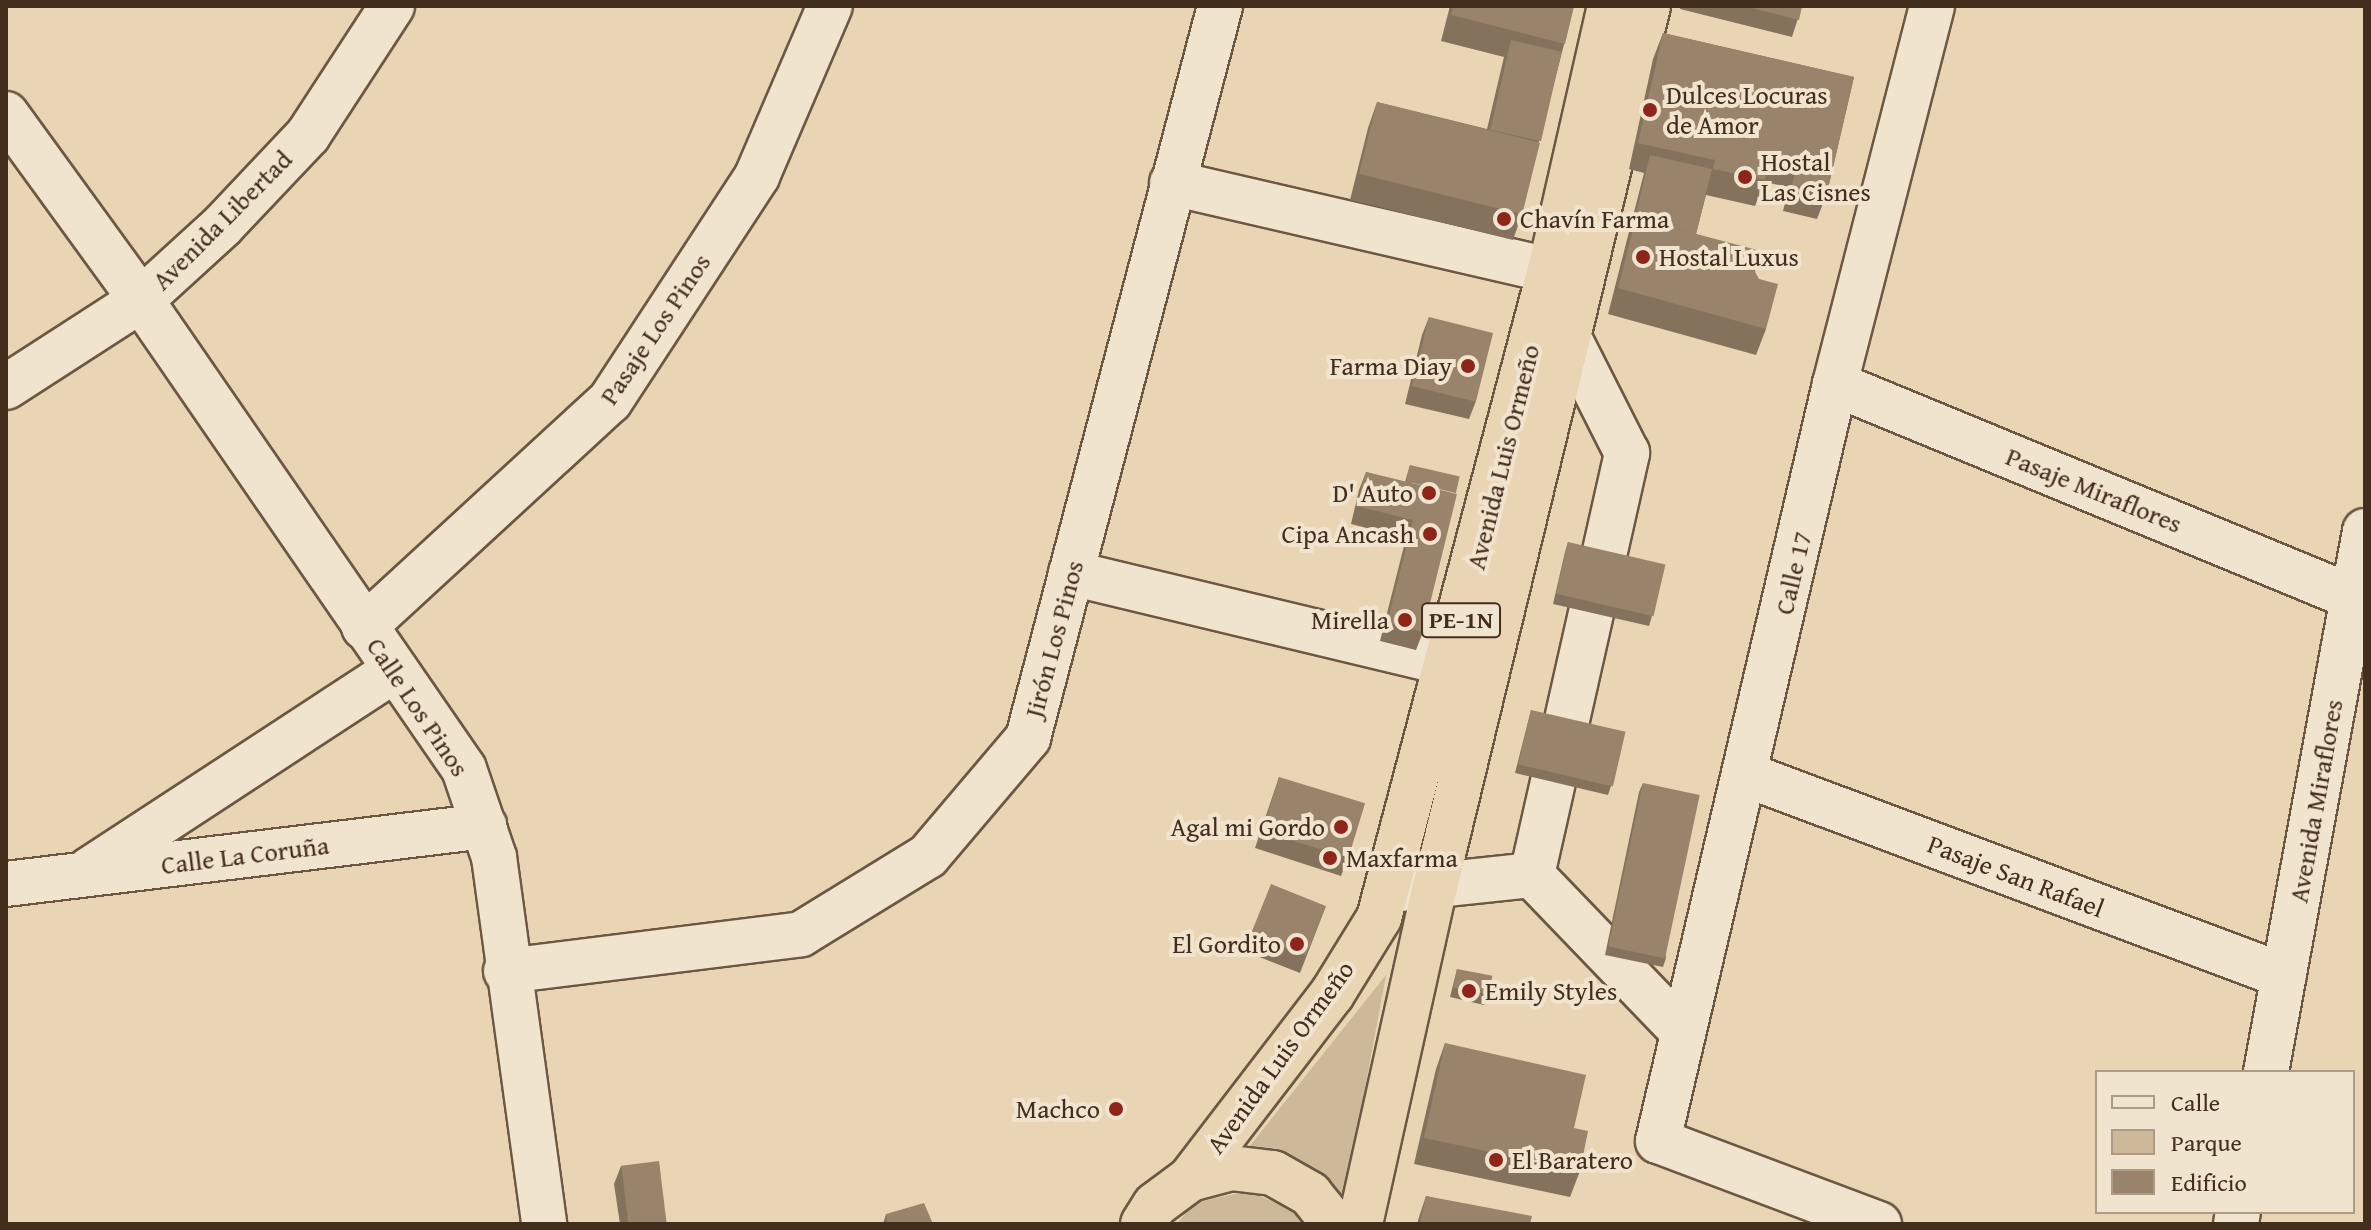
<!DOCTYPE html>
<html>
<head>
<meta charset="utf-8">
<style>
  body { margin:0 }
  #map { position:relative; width:2371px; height:1230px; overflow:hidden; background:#e9d5b4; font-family:"Gentium Book Plus",serif }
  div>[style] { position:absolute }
  .green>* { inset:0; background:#cdb89a }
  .roads { filter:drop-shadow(2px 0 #6c5742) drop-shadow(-2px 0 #6c5742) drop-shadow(0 2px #6c5742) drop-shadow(0 -2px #6c5742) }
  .minor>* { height:44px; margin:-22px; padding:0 22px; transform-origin:22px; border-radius:22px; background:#f1e4ce }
  .highway>* { height:44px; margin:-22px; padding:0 22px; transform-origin:22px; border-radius:22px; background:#e9d5b4 }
  .wall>* { inset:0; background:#84725c }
  .building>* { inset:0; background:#99846b; transform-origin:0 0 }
  .dots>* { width:22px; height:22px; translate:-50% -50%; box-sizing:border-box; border:4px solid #f1e4ce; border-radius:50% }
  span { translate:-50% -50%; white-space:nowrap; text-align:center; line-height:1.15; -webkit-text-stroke:8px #f1e4ce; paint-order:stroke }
  .shield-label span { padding:2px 6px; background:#f1e4ce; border:2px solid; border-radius:6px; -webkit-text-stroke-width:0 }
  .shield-label { font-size:24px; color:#432d1c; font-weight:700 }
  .poi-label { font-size:26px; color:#432d1c }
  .left { translate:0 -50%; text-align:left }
  .right { translate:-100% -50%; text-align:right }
  .street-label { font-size:26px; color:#432d1c }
  .frame { position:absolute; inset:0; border:8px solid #432d1c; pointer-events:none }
  .legend { position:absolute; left:2095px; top:1070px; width:260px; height:144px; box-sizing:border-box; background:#f1e4ce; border:2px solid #ab9b87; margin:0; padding:10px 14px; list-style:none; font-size:24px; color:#432d1c }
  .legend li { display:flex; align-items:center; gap:16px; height:40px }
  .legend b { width:40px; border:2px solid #ab9b87 }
</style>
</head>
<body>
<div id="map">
  <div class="green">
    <i style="clip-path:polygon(1386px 975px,1345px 1197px,1319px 1173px,1289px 1159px,1245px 1152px)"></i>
    <i style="clip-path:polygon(1248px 1191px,1299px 1213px,1306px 1224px,1177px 1224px,1194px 1203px)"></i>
  </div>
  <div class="roads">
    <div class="minor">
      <i style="left:6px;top:114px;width:230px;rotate:54deg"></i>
      <i style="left:141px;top:300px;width:569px;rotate:55.44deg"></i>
      <i style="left:464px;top:769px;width:93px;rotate:71.2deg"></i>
      <i style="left:494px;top:857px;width:370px;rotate:82.2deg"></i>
      <i style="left:1172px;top:183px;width:388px;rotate:13deg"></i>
      <i style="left:1835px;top:384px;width:559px;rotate:22.39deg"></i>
      <i style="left:6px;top:387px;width:161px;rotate:-32.8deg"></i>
      <i style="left:141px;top:300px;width:111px;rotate:-42.4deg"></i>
      <i style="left:223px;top:225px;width:124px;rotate:-46.6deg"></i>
      <i style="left:308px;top:135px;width:154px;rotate:-56.9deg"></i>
      <i style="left:1071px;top:573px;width:390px;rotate:13.5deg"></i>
      <i style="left:364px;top:627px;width:334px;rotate:-42.6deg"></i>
      <i style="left:610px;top:401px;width:269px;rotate:-56.8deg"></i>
      <i style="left:757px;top:176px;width:185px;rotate:-66.8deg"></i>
      <i style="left:1747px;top:775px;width:573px;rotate:20.52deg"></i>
      <i style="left:89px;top:870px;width:366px;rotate:-33.2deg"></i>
      <i style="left:1532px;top:875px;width:218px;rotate:46.1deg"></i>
      <i style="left:6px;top:884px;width:482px;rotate:-6.9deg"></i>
      <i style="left:1400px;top:889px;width:133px;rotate:-6.1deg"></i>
      <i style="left:1532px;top:875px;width:433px;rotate:-77.3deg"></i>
      <i style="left:1627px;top:453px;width:131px;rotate:-116.8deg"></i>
      <i style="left:506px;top:971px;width:297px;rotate:-7.1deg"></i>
      <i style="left:801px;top:934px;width:149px;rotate:-31.6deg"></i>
      <i style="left:928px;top:856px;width:155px;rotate:-49.7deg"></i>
      <i style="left:1028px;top:738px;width:757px;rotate:-75.3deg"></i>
      <i style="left:2266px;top:1072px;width:550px;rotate:-79.63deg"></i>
      <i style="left:1879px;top:1224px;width:236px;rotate:-159.4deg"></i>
      <i style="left:1658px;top:1141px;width:777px;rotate:-76.84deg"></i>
      <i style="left:1835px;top:384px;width:390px;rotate:-75.6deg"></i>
      <i style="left:2236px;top:1224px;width:12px;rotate:-81deg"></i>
    </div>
    <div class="highway">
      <i style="left:1190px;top:1179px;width:233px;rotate:-52.5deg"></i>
      <i style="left:1332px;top:994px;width:89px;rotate:-58.3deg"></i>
      <i style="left:1379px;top:918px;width:670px;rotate:-75.22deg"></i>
      <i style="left:1550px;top:270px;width:271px;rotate:-77.2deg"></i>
      <i style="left:1143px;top:1224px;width:22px;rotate:-58deg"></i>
      <i style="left:1155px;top:1205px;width:44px;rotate:-36.6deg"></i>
      <i style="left:1190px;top:1179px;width:42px;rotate:-15deg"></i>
      <i style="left:1231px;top:1168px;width:42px;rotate:6.8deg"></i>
      <i style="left:1273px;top:1173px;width:43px;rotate:29.6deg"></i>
      <i style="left:1310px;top:1194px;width:38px;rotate:51deg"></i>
      <i style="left:1360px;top:1224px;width:345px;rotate:-77.5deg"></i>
      <i style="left:1435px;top:887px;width:906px;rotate:-76.41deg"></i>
    </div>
  </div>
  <div class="wall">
    <i style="clip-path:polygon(1450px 6px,1574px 6px,1539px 141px,1522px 214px,1513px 240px,1350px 200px,1368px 128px,1377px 102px,1487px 129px,1504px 57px,1441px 41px)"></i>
    <i style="clip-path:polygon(1681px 6px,1802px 6px,1792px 37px,1680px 9px)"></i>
    <i style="clip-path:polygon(1663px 33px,1854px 77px,1827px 193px,1817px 219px,1783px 211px,1789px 187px,1764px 182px,1755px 206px,1706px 195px,1696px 234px,1755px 272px,1766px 329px,1756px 355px,1608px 314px,1644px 173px,1629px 169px,1653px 59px)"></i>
    <i style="clip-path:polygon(1429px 317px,1476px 401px,1469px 419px,1405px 404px,1422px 335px)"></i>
    <i style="clip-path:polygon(1410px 465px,1423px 632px,1416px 650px,1380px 641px,1406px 538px,1351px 524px,1359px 490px,1366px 472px,1405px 482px)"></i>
    <i style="clip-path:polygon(1568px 542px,1652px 616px,1649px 626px,1553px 604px,1565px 552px)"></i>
    <i style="clip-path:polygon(1531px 710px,1611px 786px,1608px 795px,1515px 773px)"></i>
    <i style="clip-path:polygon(1279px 777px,1348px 858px,1341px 876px,1255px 848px)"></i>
    <i style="clip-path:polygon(1643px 783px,1666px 958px,1663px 967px,1605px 955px,1639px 792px)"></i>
    <i style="clip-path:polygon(1326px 906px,1300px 973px,1244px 951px,1251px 933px)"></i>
    <i style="clip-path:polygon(1457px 969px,1487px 996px,1484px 1005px,1450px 997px)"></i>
    <i style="clip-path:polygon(1445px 1043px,1574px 1128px,1580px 1171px,1570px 1197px,1414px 1164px,1436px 1069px)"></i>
    <i style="clip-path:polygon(621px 1166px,667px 1224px,620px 1224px,614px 1184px)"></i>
    <i style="clip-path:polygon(1426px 1196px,1530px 1224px,1417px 1224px,1420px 1214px)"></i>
    <i style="clip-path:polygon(886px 1214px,933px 1224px,883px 1224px)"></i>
  </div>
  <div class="building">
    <i style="clip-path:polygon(1453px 6px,1574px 6px,1565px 44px,1451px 15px)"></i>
    <i style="clip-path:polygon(1744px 6px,1802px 6px,1799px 20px)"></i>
    <i style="clip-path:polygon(1663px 33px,1854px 77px,1827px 193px,1792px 185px,1798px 161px,1770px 156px,1765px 180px,1713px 169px,1715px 160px,1638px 143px)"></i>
    <i style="left:1511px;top:40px;width:52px;height:92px;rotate:13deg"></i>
    <i style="left:1377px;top:102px;width:168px;height:74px;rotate:14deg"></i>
    <i style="clip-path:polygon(1650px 155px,1712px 169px,1696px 234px,1636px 218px,1633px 226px)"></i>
    <i style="clip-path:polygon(1636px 218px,1757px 250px,1755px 272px,1759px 279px,1778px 284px,1766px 329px,1618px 288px)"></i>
    <i style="left:1429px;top:317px;width:66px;height:71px;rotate:14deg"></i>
    <i style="left:1410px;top:465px;width:51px;height:17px;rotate:13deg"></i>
    <i style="clip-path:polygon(1366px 472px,1457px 494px,1423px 632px,1387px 623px,1413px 520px,1357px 506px)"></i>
    <i style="left:1568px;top:542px;width:100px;height:53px;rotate:13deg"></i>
    <i style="left:1531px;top:710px;width:97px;height:56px;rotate:13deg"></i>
    <i style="left:1279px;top:777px;width:90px;height:57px;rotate:17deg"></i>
    <i style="left:1643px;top:783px;width:58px;height:167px;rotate:12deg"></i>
    <i style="left:1271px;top:884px;width:59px;height:53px;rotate:22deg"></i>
    <i style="left:1457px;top:969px;width:36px;height:19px;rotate:11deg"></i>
    <i style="clip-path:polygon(1445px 1043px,1586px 1075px,1574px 1128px,1588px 1131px,1580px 1171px,1424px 1138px)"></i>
    <i style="left:659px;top:1161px;width:64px;height:38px;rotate:83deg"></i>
    <i style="clip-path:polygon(1426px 1196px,1532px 1216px,1530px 1224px,1420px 1224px)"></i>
    <i style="clip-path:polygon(924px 1203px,933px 1224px,888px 1224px,886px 1214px)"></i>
  </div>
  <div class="dots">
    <i style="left:1650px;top:110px;background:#8f2418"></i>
    <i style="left:1745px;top:177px;background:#8f2418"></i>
    <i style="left:1504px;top:219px;background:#8f2418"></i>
    <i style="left:1643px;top:257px;background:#8f2418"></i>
    <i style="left:1468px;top:366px;background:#8f2418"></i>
    <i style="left:1429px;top:493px;background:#8f2418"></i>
    <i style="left:1430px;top:534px;background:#8f2418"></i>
    <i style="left:1405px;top:620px;background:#8f2418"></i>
    <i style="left:1341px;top:827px;background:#8f2418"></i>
    <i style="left:1330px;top:858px;background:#8f2418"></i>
    <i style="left:1297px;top:944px;background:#8f2418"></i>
    <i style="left:1469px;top:991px;background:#8f2418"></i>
    <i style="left:1116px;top:1109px;background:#8f2418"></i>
    <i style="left:1496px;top:1160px;background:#8f2418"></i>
  </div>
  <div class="shield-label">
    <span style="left:1461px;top:620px">PE-1N</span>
  </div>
  <div class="poi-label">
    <span class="left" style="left:1666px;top:110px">Dulces Locuras<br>de Amor</span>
    <span class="left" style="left:1761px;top:177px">Hostal<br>Las Cisnes</span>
    <span class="left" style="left:1520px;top:219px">Chavín Farma</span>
    <span class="left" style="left:1659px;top:257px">Hostal Luxus</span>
    <span class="right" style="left:1452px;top:366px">Farma Diay</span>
    <span class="right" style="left:1413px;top:493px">D' Auto</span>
    <span class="right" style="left:1414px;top:534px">Cipa Ancash</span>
    <span class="right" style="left:1389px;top:620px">Mirella</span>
    <span class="right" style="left:1325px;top:827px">Agal mi Gordo</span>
    <span class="left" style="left:1346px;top:858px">Maxfarma</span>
    <span class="right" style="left:1281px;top:944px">El Gordito</span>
    <span class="left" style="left:1485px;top:991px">Emily Styles</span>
    <span class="right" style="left:1100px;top:1109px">Machco</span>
    <span class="left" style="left:1512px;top:1160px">El Baratero</span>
  </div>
  <div class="street-label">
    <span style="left:222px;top:220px;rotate:-45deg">Avenida Libertad</span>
    <span style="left:655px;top:329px;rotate:-56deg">Pasaje Los Pinos</span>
    <span style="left:1503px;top:457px;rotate:-76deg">Avenida Luis Ormeño</span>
    <span style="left:2094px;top:490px;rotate:22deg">Pasaje Miraflores</span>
    <span style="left:1793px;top:573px;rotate:-77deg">Calle 17</span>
    <span style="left:1054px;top:639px;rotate:-75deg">Jirón Los Pinos</span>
    <span style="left:418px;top:707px;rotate:56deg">Calle Los Pinos</span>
    <span style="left:2316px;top:801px;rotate:-80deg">Avenida Miraflores</span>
    <span style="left:245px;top:855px;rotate:-7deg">Calle La Coruña</span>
    <span style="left:2016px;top:876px;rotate:21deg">Pasaje San Rafael</span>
    <span style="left:1280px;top:1057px;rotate:-54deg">Avenida Luis Ormeño</span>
  </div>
  <div class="frame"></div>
  <ul class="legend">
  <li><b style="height:10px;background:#f1e4ce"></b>Calle</li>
  <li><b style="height:22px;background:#cdb89a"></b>Parque</li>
  <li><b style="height:22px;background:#99846b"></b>Edificio</li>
  </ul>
</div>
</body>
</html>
